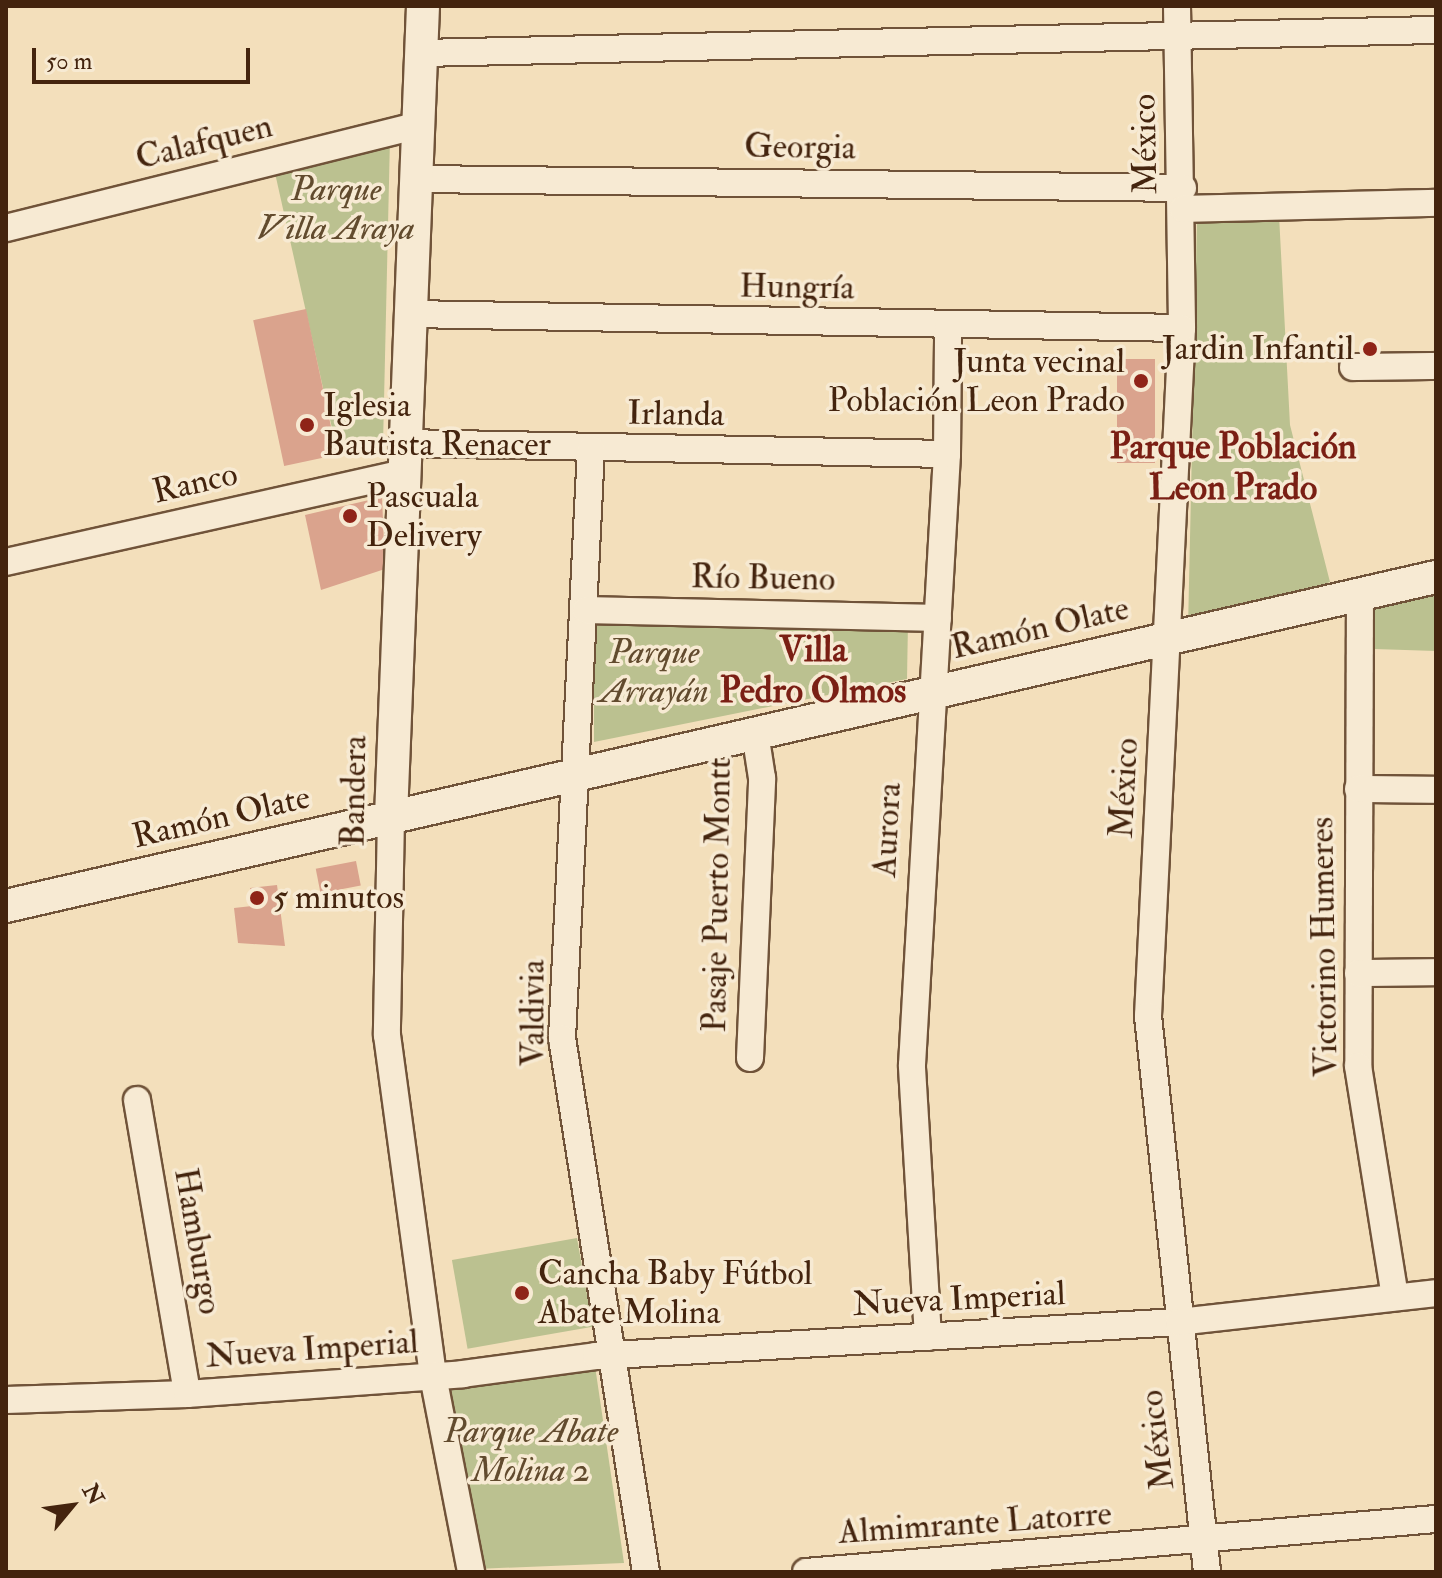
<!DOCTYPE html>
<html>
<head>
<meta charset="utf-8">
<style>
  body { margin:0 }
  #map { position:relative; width:1442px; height:1578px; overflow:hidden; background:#f3dfbb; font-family:"IM FELL Double Pica",serif }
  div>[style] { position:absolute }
  .green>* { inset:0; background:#bbc190; transform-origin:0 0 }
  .building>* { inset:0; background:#daa38d; transform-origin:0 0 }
  .roads { filter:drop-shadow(2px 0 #705339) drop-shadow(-2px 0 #705339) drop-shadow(0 2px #705339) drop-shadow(0 -2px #705339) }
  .minor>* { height:26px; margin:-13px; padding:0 13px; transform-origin:13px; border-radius:13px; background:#f7ead3 }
  .tertiary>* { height:32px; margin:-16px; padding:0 16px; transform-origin:16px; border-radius:16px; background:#f7ead3 }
  .dots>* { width:22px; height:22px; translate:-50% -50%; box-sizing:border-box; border:4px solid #f7ead3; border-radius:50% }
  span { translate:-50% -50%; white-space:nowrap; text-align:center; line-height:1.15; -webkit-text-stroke:7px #f7ead3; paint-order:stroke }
  .street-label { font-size:34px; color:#44240e }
  .park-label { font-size:34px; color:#624b2e; font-style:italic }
  .poi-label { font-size:34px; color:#44240e }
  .right { translate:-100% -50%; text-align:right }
  .left { translate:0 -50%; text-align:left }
  .neighbourhood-label { font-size:36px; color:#7a1f14; font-weight:700 }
  .frame { position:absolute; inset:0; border:8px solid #44240e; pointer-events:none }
  .north { position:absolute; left:32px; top:1466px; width:80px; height:80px; -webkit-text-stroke:6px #f7ead3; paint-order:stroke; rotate:61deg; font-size:22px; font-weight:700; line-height:32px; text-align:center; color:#44240e }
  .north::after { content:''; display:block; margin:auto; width:28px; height:36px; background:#44240e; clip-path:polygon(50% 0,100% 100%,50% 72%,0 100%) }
  .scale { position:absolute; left:32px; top:48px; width:218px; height:36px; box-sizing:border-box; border:4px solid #44240e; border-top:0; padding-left:10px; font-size:24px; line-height:28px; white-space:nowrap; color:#44240e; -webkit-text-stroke:6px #f7ead3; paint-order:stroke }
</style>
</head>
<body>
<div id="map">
  <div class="green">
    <i style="clip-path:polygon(390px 138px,383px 445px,338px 455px,275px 173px)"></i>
    <i style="clip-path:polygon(1279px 215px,1290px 425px,1330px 582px,1188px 629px,1197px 220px)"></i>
    <i style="clip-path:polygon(1436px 587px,1436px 651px,1374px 649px,1375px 600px)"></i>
    <i style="clip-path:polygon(594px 614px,908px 622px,907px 679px,594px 742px)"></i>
    <i style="left:577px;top:1238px;width:90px;height:127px;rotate:80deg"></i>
    <i style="clip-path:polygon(595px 1366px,624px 1563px,476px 1569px,441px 1378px)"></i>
  </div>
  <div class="building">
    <i style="left:306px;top:309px;width:149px;height:54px;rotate:78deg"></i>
    <i style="left:1117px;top:359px;width:38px;height:104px"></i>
    <i style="clip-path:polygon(382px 497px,385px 569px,321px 590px,305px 515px)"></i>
    <i style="left:356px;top:861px;width:25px;height:41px;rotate:79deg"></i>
    <i style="clip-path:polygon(277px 885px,285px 946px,238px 943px,234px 908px,252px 906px,250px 888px)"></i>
  </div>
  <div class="roads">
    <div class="minor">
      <i style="left:1177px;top:6px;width:322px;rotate:89.1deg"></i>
      <i style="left:1182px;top:328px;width:689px;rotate:92.83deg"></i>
      <i style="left:1148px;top:1016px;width:559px;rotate:83.94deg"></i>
      <i style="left:421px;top:53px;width:1015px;rotate:-1.3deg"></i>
      <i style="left:417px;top:179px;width:766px;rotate:0.67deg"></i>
      <i style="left:1183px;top:209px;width:253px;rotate:-1.4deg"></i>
      <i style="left:6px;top:228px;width:426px;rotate:-14deg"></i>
      <i style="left:410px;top:314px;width:772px;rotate:1.04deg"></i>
      <i style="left:1353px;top:367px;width:83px;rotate:-0.7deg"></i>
      <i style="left:403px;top:443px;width:544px;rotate:1.16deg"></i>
      <i style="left:591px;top:449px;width:590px;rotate:92.82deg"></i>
      <i style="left:562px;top:1038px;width:541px;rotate:81.06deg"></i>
      <i style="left:6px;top:562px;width:404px;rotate:-12.6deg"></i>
      <i style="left:1360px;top:593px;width:473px;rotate:90.2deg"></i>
      <i style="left:1358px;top:1066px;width:234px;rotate:80.9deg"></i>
      <i style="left:586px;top:610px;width:352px;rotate:1.3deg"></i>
      <i style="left:1358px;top:789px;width:78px;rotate:0.7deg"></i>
      <i style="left:391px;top:817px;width:218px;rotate:91.1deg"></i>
      <i style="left:387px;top:1035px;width:344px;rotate:82.3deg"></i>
      <i style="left:433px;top:1376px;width:200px;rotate:79deg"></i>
      <i style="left:1358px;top:973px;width:78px;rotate:-0.7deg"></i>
      <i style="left:750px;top:1058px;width:280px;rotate:-87.5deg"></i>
      <i style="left:762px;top:778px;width:46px;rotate:-98.8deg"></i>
      <i style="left:137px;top:1100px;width:298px;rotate:80.3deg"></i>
      <i style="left:928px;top:1337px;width:272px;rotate:-93.4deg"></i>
      <i style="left:912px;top:1065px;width:612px;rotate:-86.72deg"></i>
      <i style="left:947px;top:454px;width:127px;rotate:-89.5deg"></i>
      <i style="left:6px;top:1400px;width:181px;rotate:-1.9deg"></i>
      <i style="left:187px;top:1394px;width:277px;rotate:-4.1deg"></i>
      <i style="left:463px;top:1374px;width:134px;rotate:-7.7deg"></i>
      <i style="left:596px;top:1356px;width:584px;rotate:-3.34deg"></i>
      <i style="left:1179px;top:1322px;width:259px;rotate:-6.4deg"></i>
      <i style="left:806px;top:1572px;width:632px;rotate:-4.81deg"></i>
    </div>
    <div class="tertiary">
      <i style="left:391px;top:817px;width:812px;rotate:-87.74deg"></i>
      <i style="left:6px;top:906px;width:1467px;rotate:-12.96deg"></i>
    </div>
  </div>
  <div class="dots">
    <i style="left:1370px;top:349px;background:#8f2418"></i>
    <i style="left:1141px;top:381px;background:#8f2418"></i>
    <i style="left:307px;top:425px;background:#8f2418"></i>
    <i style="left:350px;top:516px;background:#8f2418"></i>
    <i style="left:257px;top:898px;background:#8f2418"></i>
    <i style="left:522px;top:1293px;background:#8f2418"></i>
  </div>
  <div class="street-label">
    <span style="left:204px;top:142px;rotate:-14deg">Calafquen</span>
    <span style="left:1145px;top:144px;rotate:-91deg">México</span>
    <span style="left:800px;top:147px;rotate:1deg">Georgia</span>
    <span style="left:797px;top:287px;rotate:1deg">Hungría</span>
    <span style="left:676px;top:414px;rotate:1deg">Irlanda</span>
    <span style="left:195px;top:483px;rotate:-13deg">Ranco</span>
    <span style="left:763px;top:578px;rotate:1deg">Río Bueno</span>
    <span style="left:1040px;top:628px;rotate:-13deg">Ramón Olate</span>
    <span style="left:1124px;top:788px;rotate:-87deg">México</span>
    <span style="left:354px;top:791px;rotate:-89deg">Bandera</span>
    <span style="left:221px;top:817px;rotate:-13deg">Ramón Olate</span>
    <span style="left:887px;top:830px;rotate:-87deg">Aurora</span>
    <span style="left:717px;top:895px;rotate:-89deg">Pasaje Puerto Montt</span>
    <span style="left:1324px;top:947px;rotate:-91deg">Victorino Humeres</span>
    <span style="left:533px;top:1013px;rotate:-90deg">Valdivia</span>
    <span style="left:198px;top:1241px;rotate:80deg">Hamburgo</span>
    <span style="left:959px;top:1299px;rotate:-3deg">Nueva Imperial</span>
    <span style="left:312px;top:1349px;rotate:-4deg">Nueva Imperial</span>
    <span style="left:1157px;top:1440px;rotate:-97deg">México</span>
    <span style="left:975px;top:1523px;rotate:-4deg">Almimrante Latorre</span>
  </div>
  <div class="park-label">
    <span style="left:336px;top:209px">Parque<br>Villa Araya</span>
    <span style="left:654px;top:672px">Parque<br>Arrayán</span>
    <span style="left:531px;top:1451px">Parque Abate<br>Molina 2</span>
  </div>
  <div class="poi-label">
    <span class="right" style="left:1354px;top:349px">Jardin Infantil</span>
    <span class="right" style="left:1125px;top:381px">Junta vecinal<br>Población Leon Prado</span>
    <span class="left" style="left:323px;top:425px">Iglesia<br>Bautista Renacer</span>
    <span class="left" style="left:366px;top:516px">Pascuala<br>Delivery</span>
    <span class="left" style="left:273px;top:898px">5 minutos</span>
    <span class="left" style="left:538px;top:1293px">Cancha Baby Fútbol<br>Abate Molina</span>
  </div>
  <div class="neighbourhood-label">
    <span style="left:1233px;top:467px">Parque Población<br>Leon Prado</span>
    <span style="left:813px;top:670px">Villa<br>Pedro Olmos</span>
  </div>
  <div class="frame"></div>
  <div class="north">N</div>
  <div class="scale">50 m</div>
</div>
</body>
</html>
